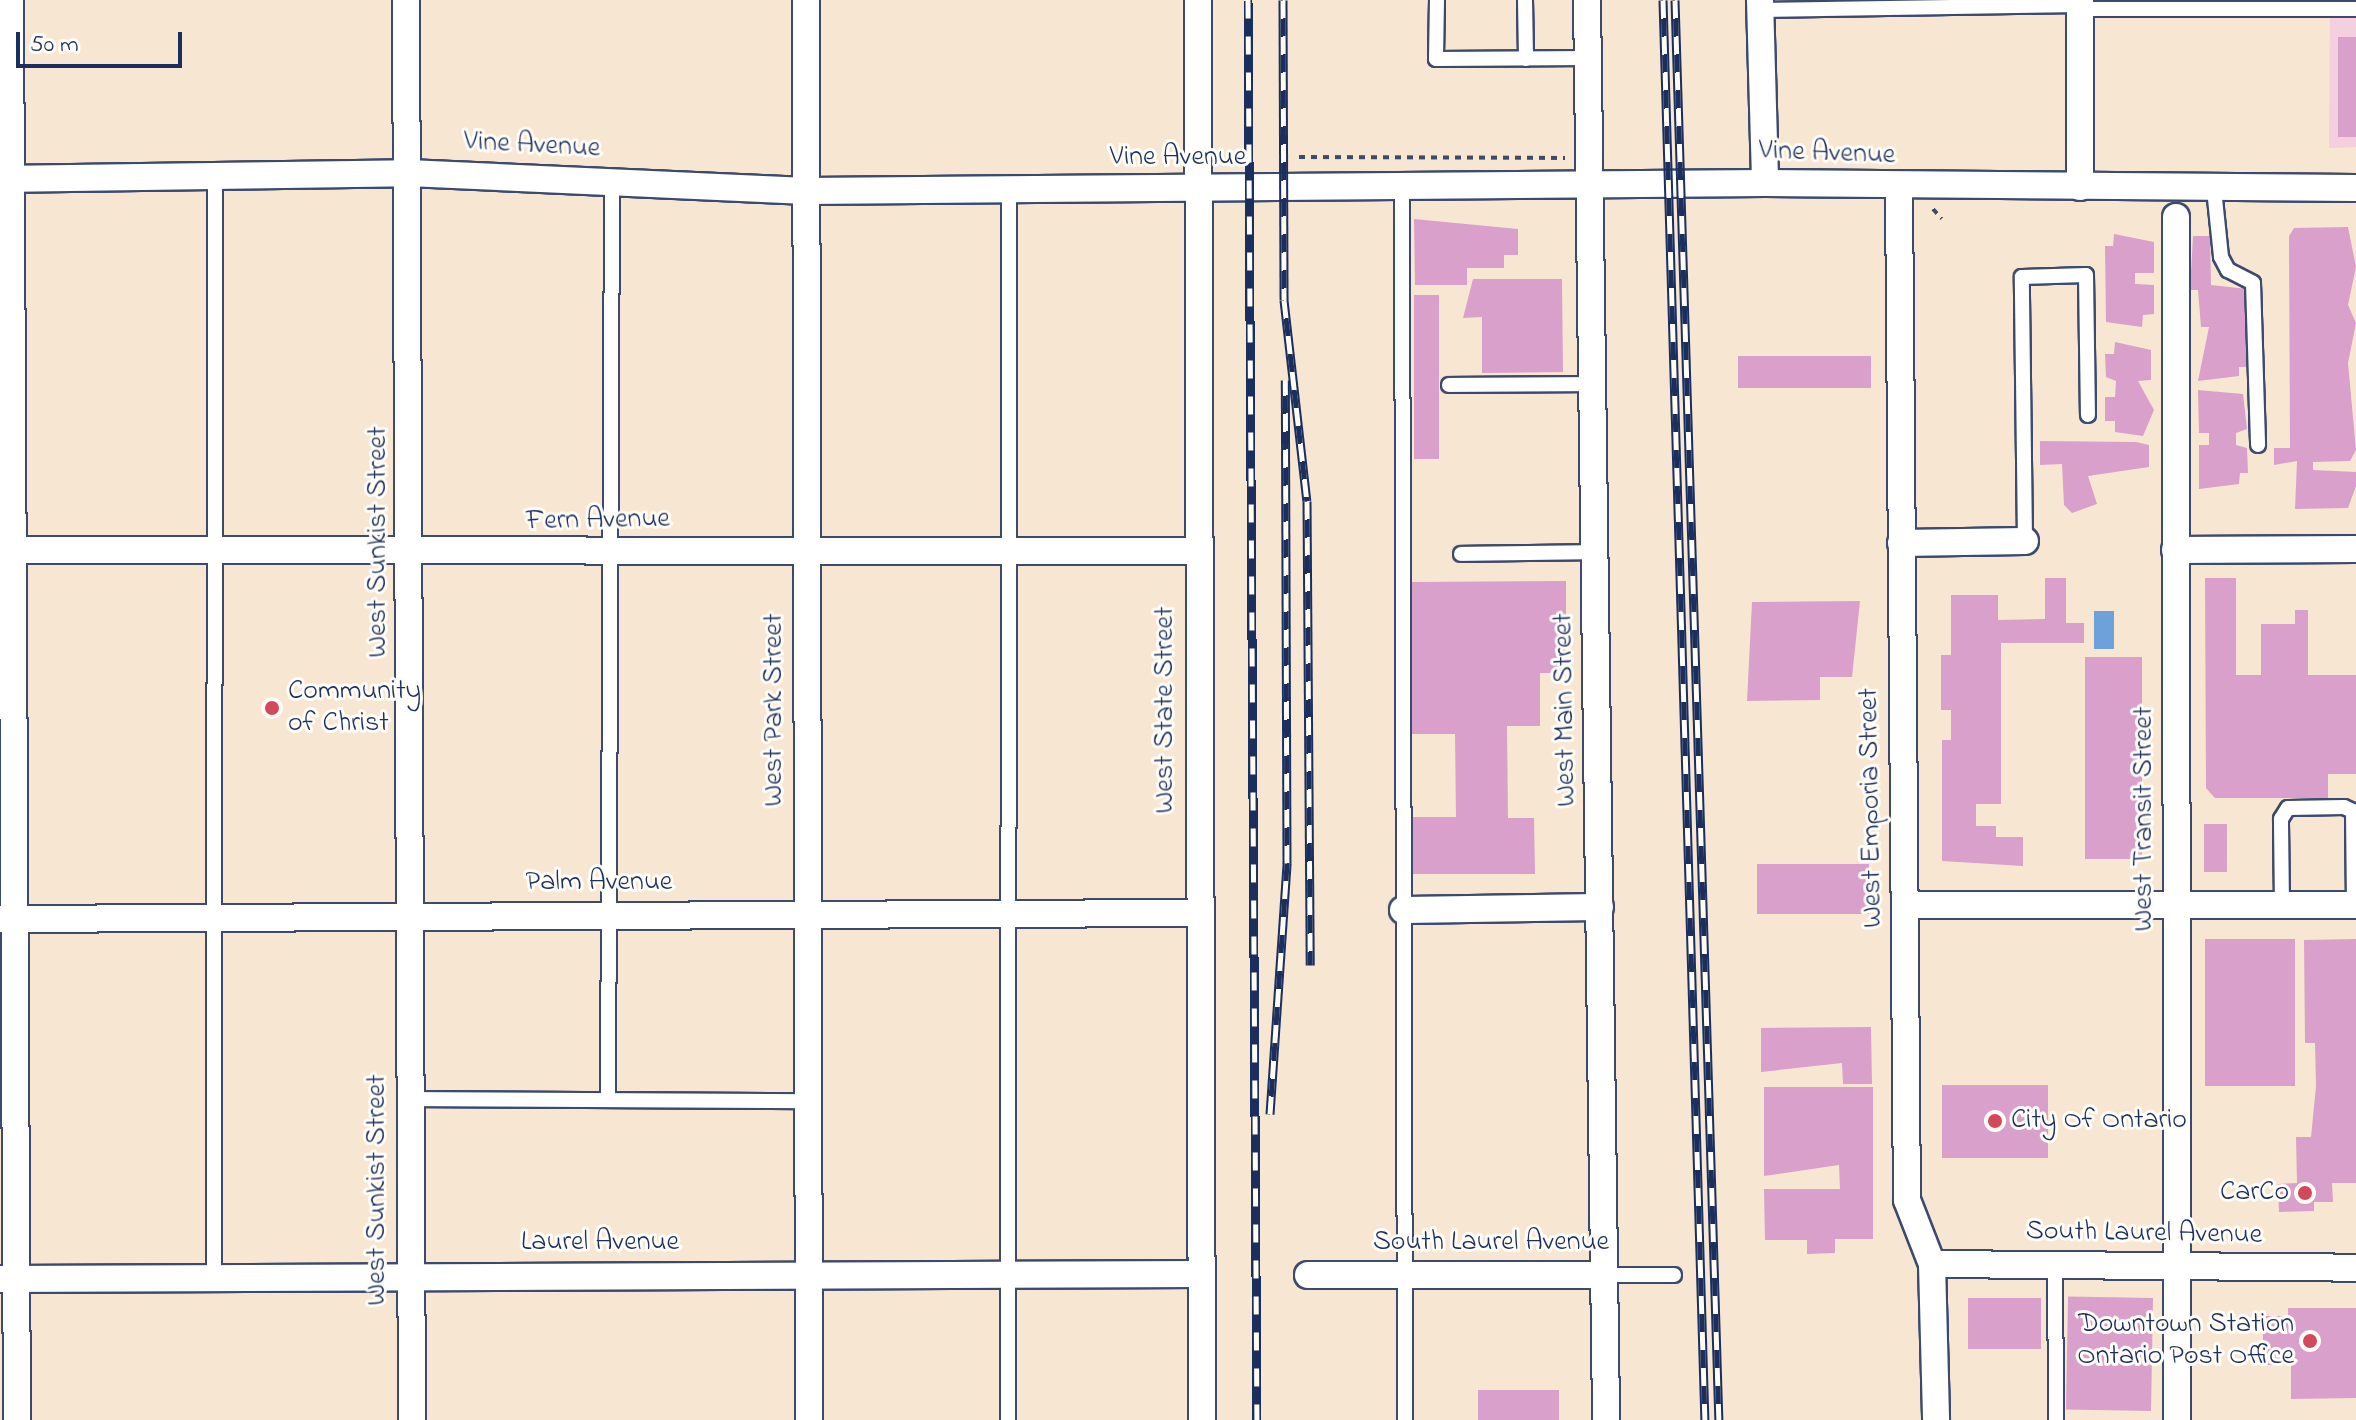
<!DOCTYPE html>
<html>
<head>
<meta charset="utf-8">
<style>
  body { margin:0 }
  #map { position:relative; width:2356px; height:1420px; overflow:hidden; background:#f7e6d1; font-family:"Indie Flower",sans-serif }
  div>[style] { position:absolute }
  .built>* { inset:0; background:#f4cfde }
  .water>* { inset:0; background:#6ea1da; transform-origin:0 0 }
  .building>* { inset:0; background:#d9a0cb; transform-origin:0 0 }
  .path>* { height:4px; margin-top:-2px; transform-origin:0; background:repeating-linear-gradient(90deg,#3c4a6f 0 6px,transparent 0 12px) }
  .roads { filter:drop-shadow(2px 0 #3c4a6f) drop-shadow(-2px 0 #3c4a6f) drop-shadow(0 2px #3c4a6f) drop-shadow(0 -2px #3c4a6f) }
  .service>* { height:14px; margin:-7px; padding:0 7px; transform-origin:7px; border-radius:7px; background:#fff }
  .minor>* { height:26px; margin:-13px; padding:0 13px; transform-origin:13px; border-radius:13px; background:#fff }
  .rail>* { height:9px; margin-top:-4.5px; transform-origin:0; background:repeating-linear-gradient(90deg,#fdfcf7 0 18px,#1b2f5e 0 36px); box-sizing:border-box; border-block:2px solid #1b2f5e }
  .dots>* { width:22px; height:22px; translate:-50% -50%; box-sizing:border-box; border:4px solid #fdfcf7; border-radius:50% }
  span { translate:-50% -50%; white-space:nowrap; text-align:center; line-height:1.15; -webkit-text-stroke:6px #fdfcf7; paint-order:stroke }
  .street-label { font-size:28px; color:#1b2f5e }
  .poi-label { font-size:28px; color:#1b2f5e }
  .left { translate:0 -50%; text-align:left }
  .right { translate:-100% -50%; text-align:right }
  .scale { position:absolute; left:16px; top:32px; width:166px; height:36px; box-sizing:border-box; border:4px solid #1b2f5e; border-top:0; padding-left:10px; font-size:24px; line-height:28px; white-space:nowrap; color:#1b2f5e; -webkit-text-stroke:6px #fdfcf7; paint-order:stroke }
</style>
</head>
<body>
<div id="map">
  <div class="built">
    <i style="clip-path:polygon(2237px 0,2356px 0,2356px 147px,2329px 148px,2330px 0)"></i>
  </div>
  <div class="water">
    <i style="left:2094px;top:611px;width:20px;height:38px"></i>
  </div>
  <div class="building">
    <i style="left:2338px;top:37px;width:18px;height:100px"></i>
    <i style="clip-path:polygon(1414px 219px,1518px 229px,1518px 255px,1504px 255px,1504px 268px,1467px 268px,1467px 285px,1415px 285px)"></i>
    <i style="clip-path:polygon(2348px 227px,2356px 267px,2348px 305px,2356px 323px,2348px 363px,2356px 450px,2350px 461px,2313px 462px,2313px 470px,2356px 472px,2356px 486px,2348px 508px,2295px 509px,2297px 461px,2274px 465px,2274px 448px,2290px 448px,2289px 236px,2294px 228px)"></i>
    <i style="clip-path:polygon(2114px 234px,2154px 242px,2154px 273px,2135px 273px,2135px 284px,2154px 285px,2154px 314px,2143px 315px,2142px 327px,2106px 322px,2105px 246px,2113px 246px)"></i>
    <i style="clip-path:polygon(2193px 236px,2210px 236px,2211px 285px,2247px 289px,2247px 367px,2239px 367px,2239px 376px,2198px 381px,2209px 327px,2201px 327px,2198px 290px,2190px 290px)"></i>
    <i style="clip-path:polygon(1473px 279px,1562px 279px,1563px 372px,1482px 373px,1482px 317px,1463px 318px)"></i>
    <i style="left:1414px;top:295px;width:25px;height:164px"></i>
    <i style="clip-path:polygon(2115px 342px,2151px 350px,2151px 380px,2138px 381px,2154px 410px,2143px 436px,2115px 432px,2115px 421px,2105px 421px,2105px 397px,2115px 397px,2116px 381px,2106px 377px,2105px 354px,2114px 354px)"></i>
    <i style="left:1738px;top:356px;width:133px;height:32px"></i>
    <i style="clip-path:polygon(2198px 390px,2243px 394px,2247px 429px,2236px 433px,2236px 445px,2247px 448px,2248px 473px,2240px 473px,2239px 484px,2199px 489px,2199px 445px,2209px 445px,2209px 433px,2199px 433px)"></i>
    <i style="clip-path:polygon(2040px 441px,2136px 442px,2149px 445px,2149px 467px,2088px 476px,2097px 504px,2072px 513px,2064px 505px,2062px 464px,2040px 465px)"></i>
    <i style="clip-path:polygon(2045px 578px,2066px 578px,2066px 623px,2084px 623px,2084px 643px,2001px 643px,2001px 804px,1976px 804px,1976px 826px,1996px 826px,1996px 837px,2023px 837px,2023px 866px,1942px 861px,1942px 740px,1951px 740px,1951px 710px,1941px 710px,1941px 655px,1951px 655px,1951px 595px,1998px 595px,1998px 620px,2045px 619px)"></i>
    <i style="clip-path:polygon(2205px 578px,2236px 578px,2236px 675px,2261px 675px,2261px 624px,2295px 624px,2295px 610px,2308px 610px,2308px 675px,2356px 675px,2356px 774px,2328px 774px,2328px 798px,2215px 798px,2206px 788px)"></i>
    <i style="clip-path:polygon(1566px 581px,1566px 673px,1540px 673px,1540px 726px,1507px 726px,1508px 818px,1534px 818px,1535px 874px,1413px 874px,1413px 817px,1456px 817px,1455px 734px,1412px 734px,1412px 582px)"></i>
    <i style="clip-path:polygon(1860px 601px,1852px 677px,1820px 677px,1820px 700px,1747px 701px,1752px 602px)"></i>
    <i style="left:2085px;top:657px;width:57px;height:202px"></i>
    <i style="left:2204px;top:824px;width:23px;height:48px"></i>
    <i style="left:1869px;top:864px;width:50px;height:112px;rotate:90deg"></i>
    <i style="left:2205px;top:939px;width:90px;height:147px"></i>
    <i style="clip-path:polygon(2356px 939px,2356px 1183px,2332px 1183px,2333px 1202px,2314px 1202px,2314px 1211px,2279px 1212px,2278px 1184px,2297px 1183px,2296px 1137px,2311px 1137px,2316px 1086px,2315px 1043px,2305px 1043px,2304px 940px)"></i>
    <i style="clip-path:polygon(1871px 1027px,1872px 1084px,1843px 1084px,1842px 1063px,1761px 1072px,1761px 1028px)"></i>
    <i style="left:1942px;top:1085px;width:106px;height:73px"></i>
    <i style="clip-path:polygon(1764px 1087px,1873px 1087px,1873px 1239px,1835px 1239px,1835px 1253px,1807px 1254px,1807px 1240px,1765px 1240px,1764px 1189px,1840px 1189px,1839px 1165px,1764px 1176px)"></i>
    <i style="left:2041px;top:1298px;width:51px;height:73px;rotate:90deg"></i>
    <i style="left:2153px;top:1298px;width:113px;height:85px;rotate:91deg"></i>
    <i style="clip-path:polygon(2288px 1308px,2356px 1308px,2356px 1398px,2291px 1399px,2291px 1365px,2263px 1365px,2263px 1316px,2288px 1316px)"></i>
    <i style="left:1478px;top:1390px;width:81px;height:30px"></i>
  </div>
  <div class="path">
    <i style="left:1299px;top:157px;width:266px;rotate:0.2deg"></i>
    <i style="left:1933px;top:209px;width:13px;rotate:48deg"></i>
  </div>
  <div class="roads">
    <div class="service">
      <i style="left:1437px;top:0;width:59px;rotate:91deg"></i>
      <i style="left:1436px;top:59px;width:153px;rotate:-0.4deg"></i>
      <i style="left:1525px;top:0;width:59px;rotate:89deg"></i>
      <i style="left:2080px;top:9px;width:276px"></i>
      <i style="left:1760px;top:10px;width:320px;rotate:-0.9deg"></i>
      <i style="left:1402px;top:188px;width:1232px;rotate:89.86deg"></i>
      <i style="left:2214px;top:189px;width:68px;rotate:84.1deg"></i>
      <i style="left:2221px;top:257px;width:15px;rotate:62deg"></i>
      <i style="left:2228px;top:270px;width:28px;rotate:27deg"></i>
      <i style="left:2253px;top:283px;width:162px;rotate:88.2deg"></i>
      <i style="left:1449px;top:385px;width:145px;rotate:-0.4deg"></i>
      <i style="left:2025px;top:541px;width:264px;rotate:-90.7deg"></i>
      <i style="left:2022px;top:277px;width:64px;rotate:-1.8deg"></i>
      <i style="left:2086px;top:275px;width:140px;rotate:89.2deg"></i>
      <i style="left:1461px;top:554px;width:135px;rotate:-0.8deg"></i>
      <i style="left:2282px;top:905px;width:86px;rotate:-90.7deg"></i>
      <i style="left:2281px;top:819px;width:13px;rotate:-58deg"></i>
      <i style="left:2288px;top:808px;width:56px;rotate:-1deg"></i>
      <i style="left:2344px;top:807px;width:10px;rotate:24deg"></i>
      <i style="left:2353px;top:811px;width:94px;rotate:89.4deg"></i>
      <i style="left:409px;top:1099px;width:399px;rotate:0.3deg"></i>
      <i style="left:608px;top:1100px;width:918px;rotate:-89.75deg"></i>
      <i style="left:2055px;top:1265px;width:155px;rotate:89.6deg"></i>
      <i style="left:1605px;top:1275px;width:69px"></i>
      <i style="left:214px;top:1277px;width:1101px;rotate:-89.95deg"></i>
      <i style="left:1008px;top:1420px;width:1229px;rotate:-89.95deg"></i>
    </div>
    <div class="minor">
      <i style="left:10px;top:0;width:1420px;rotate:89.72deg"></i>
      <i style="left:406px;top:0;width:1420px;rotate:89.76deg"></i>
      <i style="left:806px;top:0;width:1420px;rotate:89.88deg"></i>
      <i style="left:1198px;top:0;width:1420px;rotate:89.84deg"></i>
      <i style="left:1587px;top:0;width:1420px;rotate:89.23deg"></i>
      <i style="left:1760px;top:0;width:183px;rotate:88.4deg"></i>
      <i style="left:0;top:179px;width:408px;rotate:-0.8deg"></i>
      <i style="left:408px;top:173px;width:399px;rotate:2.6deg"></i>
      <i style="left:807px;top:191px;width:958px;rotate:-0.48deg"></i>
      <i style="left:1765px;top:183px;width:591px;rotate:0.48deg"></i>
      <i style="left:2080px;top:187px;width:187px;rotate:-90deg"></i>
      <i style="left:1899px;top:189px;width:1011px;rotate:89.55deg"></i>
      <i style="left:1907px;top:1200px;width:69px;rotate:68.7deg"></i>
      <i style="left:1932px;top:1264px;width:156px;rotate:88.5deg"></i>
      <i style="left:2176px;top:217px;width:1203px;rotate:89.95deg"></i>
      <i style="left:1901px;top:543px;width:124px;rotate:-0.9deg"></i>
      <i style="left:0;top:550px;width:1197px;rotate:0.05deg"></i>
      <i style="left:2175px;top:550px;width:181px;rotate:-0.3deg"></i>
      <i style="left:1905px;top:905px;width:451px"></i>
      <i style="left:1403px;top:910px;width:197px;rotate:-0.9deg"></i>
      <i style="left:0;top:919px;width:1199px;rotate:-0.29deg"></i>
      <i style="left:1932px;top:1264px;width:424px;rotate:0.5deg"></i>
      <i style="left:1308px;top:1275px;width:297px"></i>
      <i style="left:0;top:1279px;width:1200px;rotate:-0.24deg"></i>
    </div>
  </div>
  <div class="rail">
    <i style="left:1248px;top:0;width:1420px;rotate:89.64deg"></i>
    <i style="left:1283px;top:0;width:300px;rotate:89.8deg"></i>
    <i style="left:1284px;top:300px;width:202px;rotate:83.5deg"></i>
    <i style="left:1307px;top:501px;width:464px;rotate:89.6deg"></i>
    <i style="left:1663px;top:0;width:1421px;rotate:88.31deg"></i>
    <i style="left:1675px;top:0;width:1421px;rotate:88.23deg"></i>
    <i style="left:1270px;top:1114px;width:252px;rotate:-86.1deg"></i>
    <i style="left:1287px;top:863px;width:483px;rotate:-90.2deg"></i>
  </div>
  <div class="dots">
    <i style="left:272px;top:708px;background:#d1495b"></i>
    <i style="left:1995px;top:1121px;background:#d1495b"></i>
    <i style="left:2305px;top:1193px;background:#d1495b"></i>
    <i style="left:2310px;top:1341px;background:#d1495b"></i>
  </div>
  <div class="street-label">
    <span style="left:532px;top:146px;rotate:3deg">Vine Avenue</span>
    <span style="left:1827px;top:154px;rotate:2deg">Vine Avenue</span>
    <span style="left:1178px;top:158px">Vine Avenue</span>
    <span style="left:598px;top:521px;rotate:-1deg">Fern Avenue</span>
    <span style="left:379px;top:542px;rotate:-90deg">West Sunkist Street</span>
    <span style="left:775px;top:710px;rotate:-90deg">West Park Street</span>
    <span style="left:1166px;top:710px;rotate:-90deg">West State Street</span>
    <span style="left:1566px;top:710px;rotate:-91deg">West Main Street</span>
    <span style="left:1872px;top:808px;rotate:-91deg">West Emporia Street</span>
    <span style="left:2145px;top:819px;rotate:-90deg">West Transit Street</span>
    <span style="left:599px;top:883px">Palm Avenue</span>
    <span style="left:378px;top:1190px;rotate:-90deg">West Sunkist Street</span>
    <span style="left:2144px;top:1234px;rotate:1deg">South Laurel Avenue</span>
    <span style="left:600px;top:1243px">Laurel Avenue</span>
    <span style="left:1491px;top:1243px">South Laurel Avenue</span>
  </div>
  <div class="poi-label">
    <span class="left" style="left:288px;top:708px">Community<br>of Christ</span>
    <span class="left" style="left:2011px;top:1121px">City Of Ontario</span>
    <span class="right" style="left:2289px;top:1193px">CarCo</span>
    <span class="right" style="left:2294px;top:1341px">Downtown Station<br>Ontario Post Office</span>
  </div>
  <div class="scale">50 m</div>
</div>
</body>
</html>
